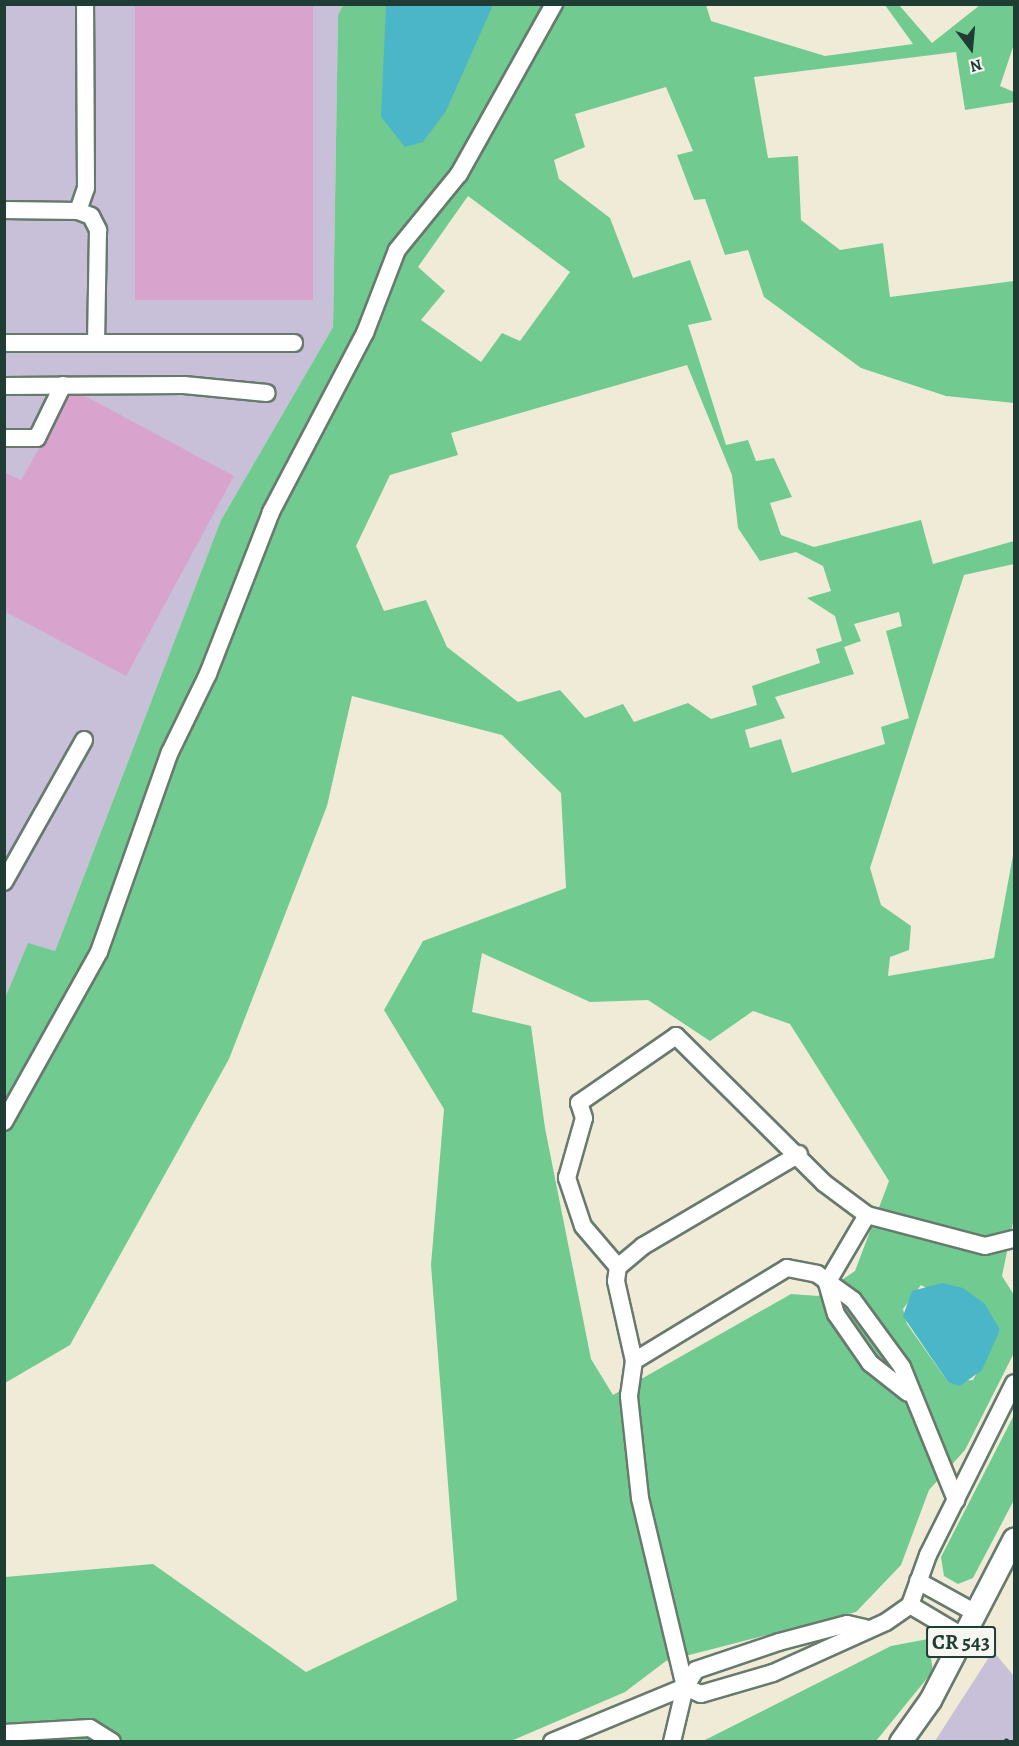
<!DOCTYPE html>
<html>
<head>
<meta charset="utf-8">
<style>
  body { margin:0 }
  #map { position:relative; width:1019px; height:1746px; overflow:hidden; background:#f0ebd7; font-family:Alegreya,serif }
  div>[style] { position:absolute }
  .industrial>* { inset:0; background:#c8bfd8 }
  .green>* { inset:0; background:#71ca90 }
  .water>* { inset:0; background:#4cb6c9 }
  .building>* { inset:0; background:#d8a4ce; transform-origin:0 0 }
  .roads { filter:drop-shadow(2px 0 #687a6d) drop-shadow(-2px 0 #687a6d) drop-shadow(0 2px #687a6d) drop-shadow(0 -2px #687a6d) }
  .minor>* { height:16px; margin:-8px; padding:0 8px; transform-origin:8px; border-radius:8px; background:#fff }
  .major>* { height:21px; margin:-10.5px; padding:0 10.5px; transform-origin:10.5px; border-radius:10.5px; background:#fff }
  .rail>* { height:4.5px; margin:-2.25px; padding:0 2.25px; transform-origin:2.25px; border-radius:2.25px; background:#1f3d34 }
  span { translate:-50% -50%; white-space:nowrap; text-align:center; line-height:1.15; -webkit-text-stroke:5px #f6f6f2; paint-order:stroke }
  .shield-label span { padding:2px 4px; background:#f6f6f2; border:2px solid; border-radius:4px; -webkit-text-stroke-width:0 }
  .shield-label { font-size:21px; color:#1f3d34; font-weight:700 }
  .frame { position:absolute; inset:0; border:6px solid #1f3d34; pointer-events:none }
  .north { position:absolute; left:941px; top:18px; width:60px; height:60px; -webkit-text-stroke:4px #f6f6f2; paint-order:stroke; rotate:164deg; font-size:16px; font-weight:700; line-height:24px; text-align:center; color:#1f3d34 }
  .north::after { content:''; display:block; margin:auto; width:21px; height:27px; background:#1f3d34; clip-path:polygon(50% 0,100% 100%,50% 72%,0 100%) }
</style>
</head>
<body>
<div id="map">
  <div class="industrial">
    <i style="clip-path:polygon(5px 5px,343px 5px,338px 15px,333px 327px,221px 520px,55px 951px,28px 944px,5px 998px)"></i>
    <i style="clip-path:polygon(993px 1651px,1014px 1676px,1014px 1741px,935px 1741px)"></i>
  </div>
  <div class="green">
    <i style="clip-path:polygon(evenodd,343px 5px,706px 5px,711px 21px,825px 56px,913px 44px,885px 5px,899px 5px,932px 43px,980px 5px,1014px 5px,1014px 44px,1000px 86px,1014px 92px,1014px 102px,965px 110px,956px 52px,754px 77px,768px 158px,798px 156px,801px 220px,840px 250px,883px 243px,890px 297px,1014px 281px,1014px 403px,946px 396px,861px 368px,764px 297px,748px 250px,725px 255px,705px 199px,694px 200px,677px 155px,693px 151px,666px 87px,575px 114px,585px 147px,554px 160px,559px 179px,610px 218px,633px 278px,690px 260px,712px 320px,688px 325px,726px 445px,748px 440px,756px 461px,774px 458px,792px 497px,770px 503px,781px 535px,814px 547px,921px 520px,933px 564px,1014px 541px,1014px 564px,964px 575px,870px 868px,881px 905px,911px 926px,909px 950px,890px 957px,888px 976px,994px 958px,1014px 850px,1014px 1218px,1002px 1276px,1014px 1295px,1014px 1353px,965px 1450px,929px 1490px,901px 1565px,856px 1612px,666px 1661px,625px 1692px,511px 1741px,5px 1741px,5px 1577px,153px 1564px,306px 1672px,457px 1600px,431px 1265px,444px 1109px,384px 1010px,423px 941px,566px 888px,561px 793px,502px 735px,352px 696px,327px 806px,229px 1059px,70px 1345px,5px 1383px,5px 998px,28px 943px,55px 951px,221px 520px,333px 327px,338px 15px,343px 5px,468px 196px,570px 272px,520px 341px,502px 333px,481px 362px,421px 320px,445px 291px,418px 267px,468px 196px,343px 5px,687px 365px,732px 475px,738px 528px,760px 561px,796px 552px,823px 566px,831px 591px,807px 598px,835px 616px,842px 641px,816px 649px,820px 663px,752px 686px,757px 705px,711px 719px,688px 703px,634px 722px,623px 704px,585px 718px,560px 690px,518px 702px,447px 647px,426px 600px,384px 611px,356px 546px,390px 475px,458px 455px,451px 433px,687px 365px,343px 5px,899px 612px,902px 626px,886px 631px,909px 718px,881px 727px,885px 744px,792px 773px,781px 739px,750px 748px,745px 730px,785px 718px,775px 697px,854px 674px,844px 647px,861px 641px,854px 624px,899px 612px,343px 5px,482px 953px,590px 1002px,648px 1000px,710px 1041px,753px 1011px,790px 1024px,889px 1181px,855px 1271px,818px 1296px,791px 1294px,613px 1395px,591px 1359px,545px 1128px,531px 1026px,472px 1012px,482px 953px,343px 5px,921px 1285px,1000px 1330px,973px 1380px,948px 1382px,907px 1324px,903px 1309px,921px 1285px)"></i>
    <i style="clip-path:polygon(1014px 1415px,1014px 1500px,973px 1578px,958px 1584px,944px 1576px,941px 1557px)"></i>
    <i style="clip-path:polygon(928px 1639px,933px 1671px,876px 1741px,703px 1741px,891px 1646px)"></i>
  </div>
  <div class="water">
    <i style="clip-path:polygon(386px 5px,493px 5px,446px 111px,423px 142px,405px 147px,381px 117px)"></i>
    <i style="clip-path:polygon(942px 1283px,963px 1288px,985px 1304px,1000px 1330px,982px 1370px,960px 1386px,948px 1382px,903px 1316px,912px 1291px)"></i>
  </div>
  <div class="building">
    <i style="left:135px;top:4px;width:178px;height:296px"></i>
    <i style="clip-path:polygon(69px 396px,85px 396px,234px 476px,126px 676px,4px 611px,4px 472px,21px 480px)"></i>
  </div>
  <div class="roads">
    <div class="minor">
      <i style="left:4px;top:210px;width:74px;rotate:0.8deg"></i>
      <i style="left:78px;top:211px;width:14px;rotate:21deg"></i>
      <i style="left:91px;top:216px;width:16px;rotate:63deg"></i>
      <i style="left:98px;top:230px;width:113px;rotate:91deg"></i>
      <i style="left:96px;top:343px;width:92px;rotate:180deg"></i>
      <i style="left:78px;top:211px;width:24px;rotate:-71deg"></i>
      <i style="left:86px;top:188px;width:184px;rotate:-90.3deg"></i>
      <i style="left:96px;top:343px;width:198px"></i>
      <i style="left:4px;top:386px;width:180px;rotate:-0.3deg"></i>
      <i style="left:184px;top:385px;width:83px;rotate:5.5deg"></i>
      <i style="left:4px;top:438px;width:33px"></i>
      <i style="left:37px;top:438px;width:59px;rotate:-63.9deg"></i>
      <i style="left:4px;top:882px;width:163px;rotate:-60.6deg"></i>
      <i style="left:4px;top:1122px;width:195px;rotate:-60.8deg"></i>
      <i style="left:99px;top:952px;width:212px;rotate:-70.5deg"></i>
      <i style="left:170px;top:752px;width:87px;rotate:-64deg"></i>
      <i style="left:208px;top:674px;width:174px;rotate:-68.7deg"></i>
      <i style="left:271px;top:512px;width:202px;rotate:-62.3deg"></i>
      <i style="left:365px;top:333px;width:89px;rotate:-68.9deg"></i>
      <i style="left:397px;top:250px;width:98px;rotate:-50.8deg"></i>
      <i style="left:459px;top:174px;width:195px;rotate:-60.8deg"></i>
      <i style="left:867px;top:1215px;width:79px;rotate:120.5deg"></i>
      <i style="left:827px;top:1283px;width:32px;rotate:74deg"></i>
      <i style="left:836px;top:1314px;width:60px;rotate:55.2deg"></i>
      <i style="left:870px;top:1363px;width:48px;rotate:38.3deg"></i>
      <i style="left:618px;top:1267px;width:54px;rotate:-130.5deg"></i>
      <i style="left:583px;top:1226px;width:51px;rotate:-108.4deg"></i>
      <i style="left:567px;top:1178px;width:62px;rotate:-74.2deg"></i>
      <i style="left:584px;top:1118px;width:16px;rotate:-108deg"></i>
      <i style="left:579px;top:1103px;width:118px;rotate:-34.6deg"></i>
      <i style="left:676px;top:1036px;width:209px;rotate:44.8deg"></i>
      <i style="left:824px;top:1183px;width:54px;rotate:36.7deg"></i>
      <i style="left:867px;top:1215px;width:122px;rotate:14.7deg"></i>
      <i style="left:985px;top:1246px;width:30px;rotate:-14deg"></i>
      <i style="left:634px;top:1361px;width:179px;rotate:-31.3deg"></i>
      <i style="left:787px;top:1268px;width:31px;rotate:11deg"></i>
      <i style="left:817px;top:1274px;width:44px;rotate:35.8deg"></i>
      <i style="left:853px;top:1300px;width:83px;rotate:53.8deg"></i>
      <i style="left:902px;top:1367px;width:144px;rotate:67.9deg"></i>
      <i style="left:918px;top:1581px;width:66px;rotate:28.9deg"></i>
      <i style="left:910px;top:1605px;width:63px;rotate:30.7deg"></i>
      <i style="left:865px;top:1628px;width:18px;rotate:-167deg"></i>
      <i style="left:847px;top:1624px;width:70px;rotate:165.2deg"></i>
      <i style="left:779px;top:1642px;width:88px;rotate:161.4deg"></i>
      <i style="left:696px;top:1670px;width:20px;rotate:123deg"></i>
      <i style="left:685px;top:1687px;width:17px;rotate:24deg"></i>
      <i style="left:701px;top:1694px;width:75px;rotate:-16.3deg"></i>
      <i style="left:773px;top:1673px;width:124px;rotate:-24.3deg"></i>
      <i style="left:886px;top:1622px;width:29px;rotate:-35deg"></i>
      <i style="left:910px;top:1605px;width:53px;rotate:-70.2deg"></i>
      <i style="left:928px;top:1555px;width:192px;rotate:-63.4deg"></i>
      <i style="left:4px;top:1733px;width:86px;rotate:-3.3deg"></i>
      <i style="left:90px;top:1728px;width:26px;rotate:32deg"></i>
      <i style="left:552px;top:1742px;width:144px;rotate:-22.5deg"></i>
      <i style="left:672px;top:1742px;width:57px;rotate:-76.7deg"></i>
      <i style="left:685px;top:1687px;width:194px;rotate:-103.4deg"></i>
      <i style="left:640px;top:1498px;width:103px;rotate:-96.2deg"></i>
      <i style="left:629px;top:1396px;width:35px;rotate:-82deg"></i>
      <i style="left:634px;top:1361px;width:82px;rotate:-102.7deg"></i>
      <i style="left:616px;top:1281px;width:14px;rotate:-82deg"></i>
      <i style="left:618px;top:1267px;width:33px;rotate:-40deg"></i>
      <i style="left:643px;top:1246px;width:181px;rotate:-30.5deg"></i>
    </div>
    <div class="major">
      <i style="left:900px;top:1742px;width:52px;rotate:-54.5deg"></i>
      <i style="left:930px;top:1700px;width:182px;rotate:-62.6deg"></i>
    </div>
  </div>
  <div class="rail">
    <i style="left:1006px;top:1742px;width:1px;rotate:-90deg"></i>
  </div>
  <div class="shield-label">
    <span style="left:961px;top:1642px">CR 543</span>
  </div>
  <div class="frame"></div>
  <div class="north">N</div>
</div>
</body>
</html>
